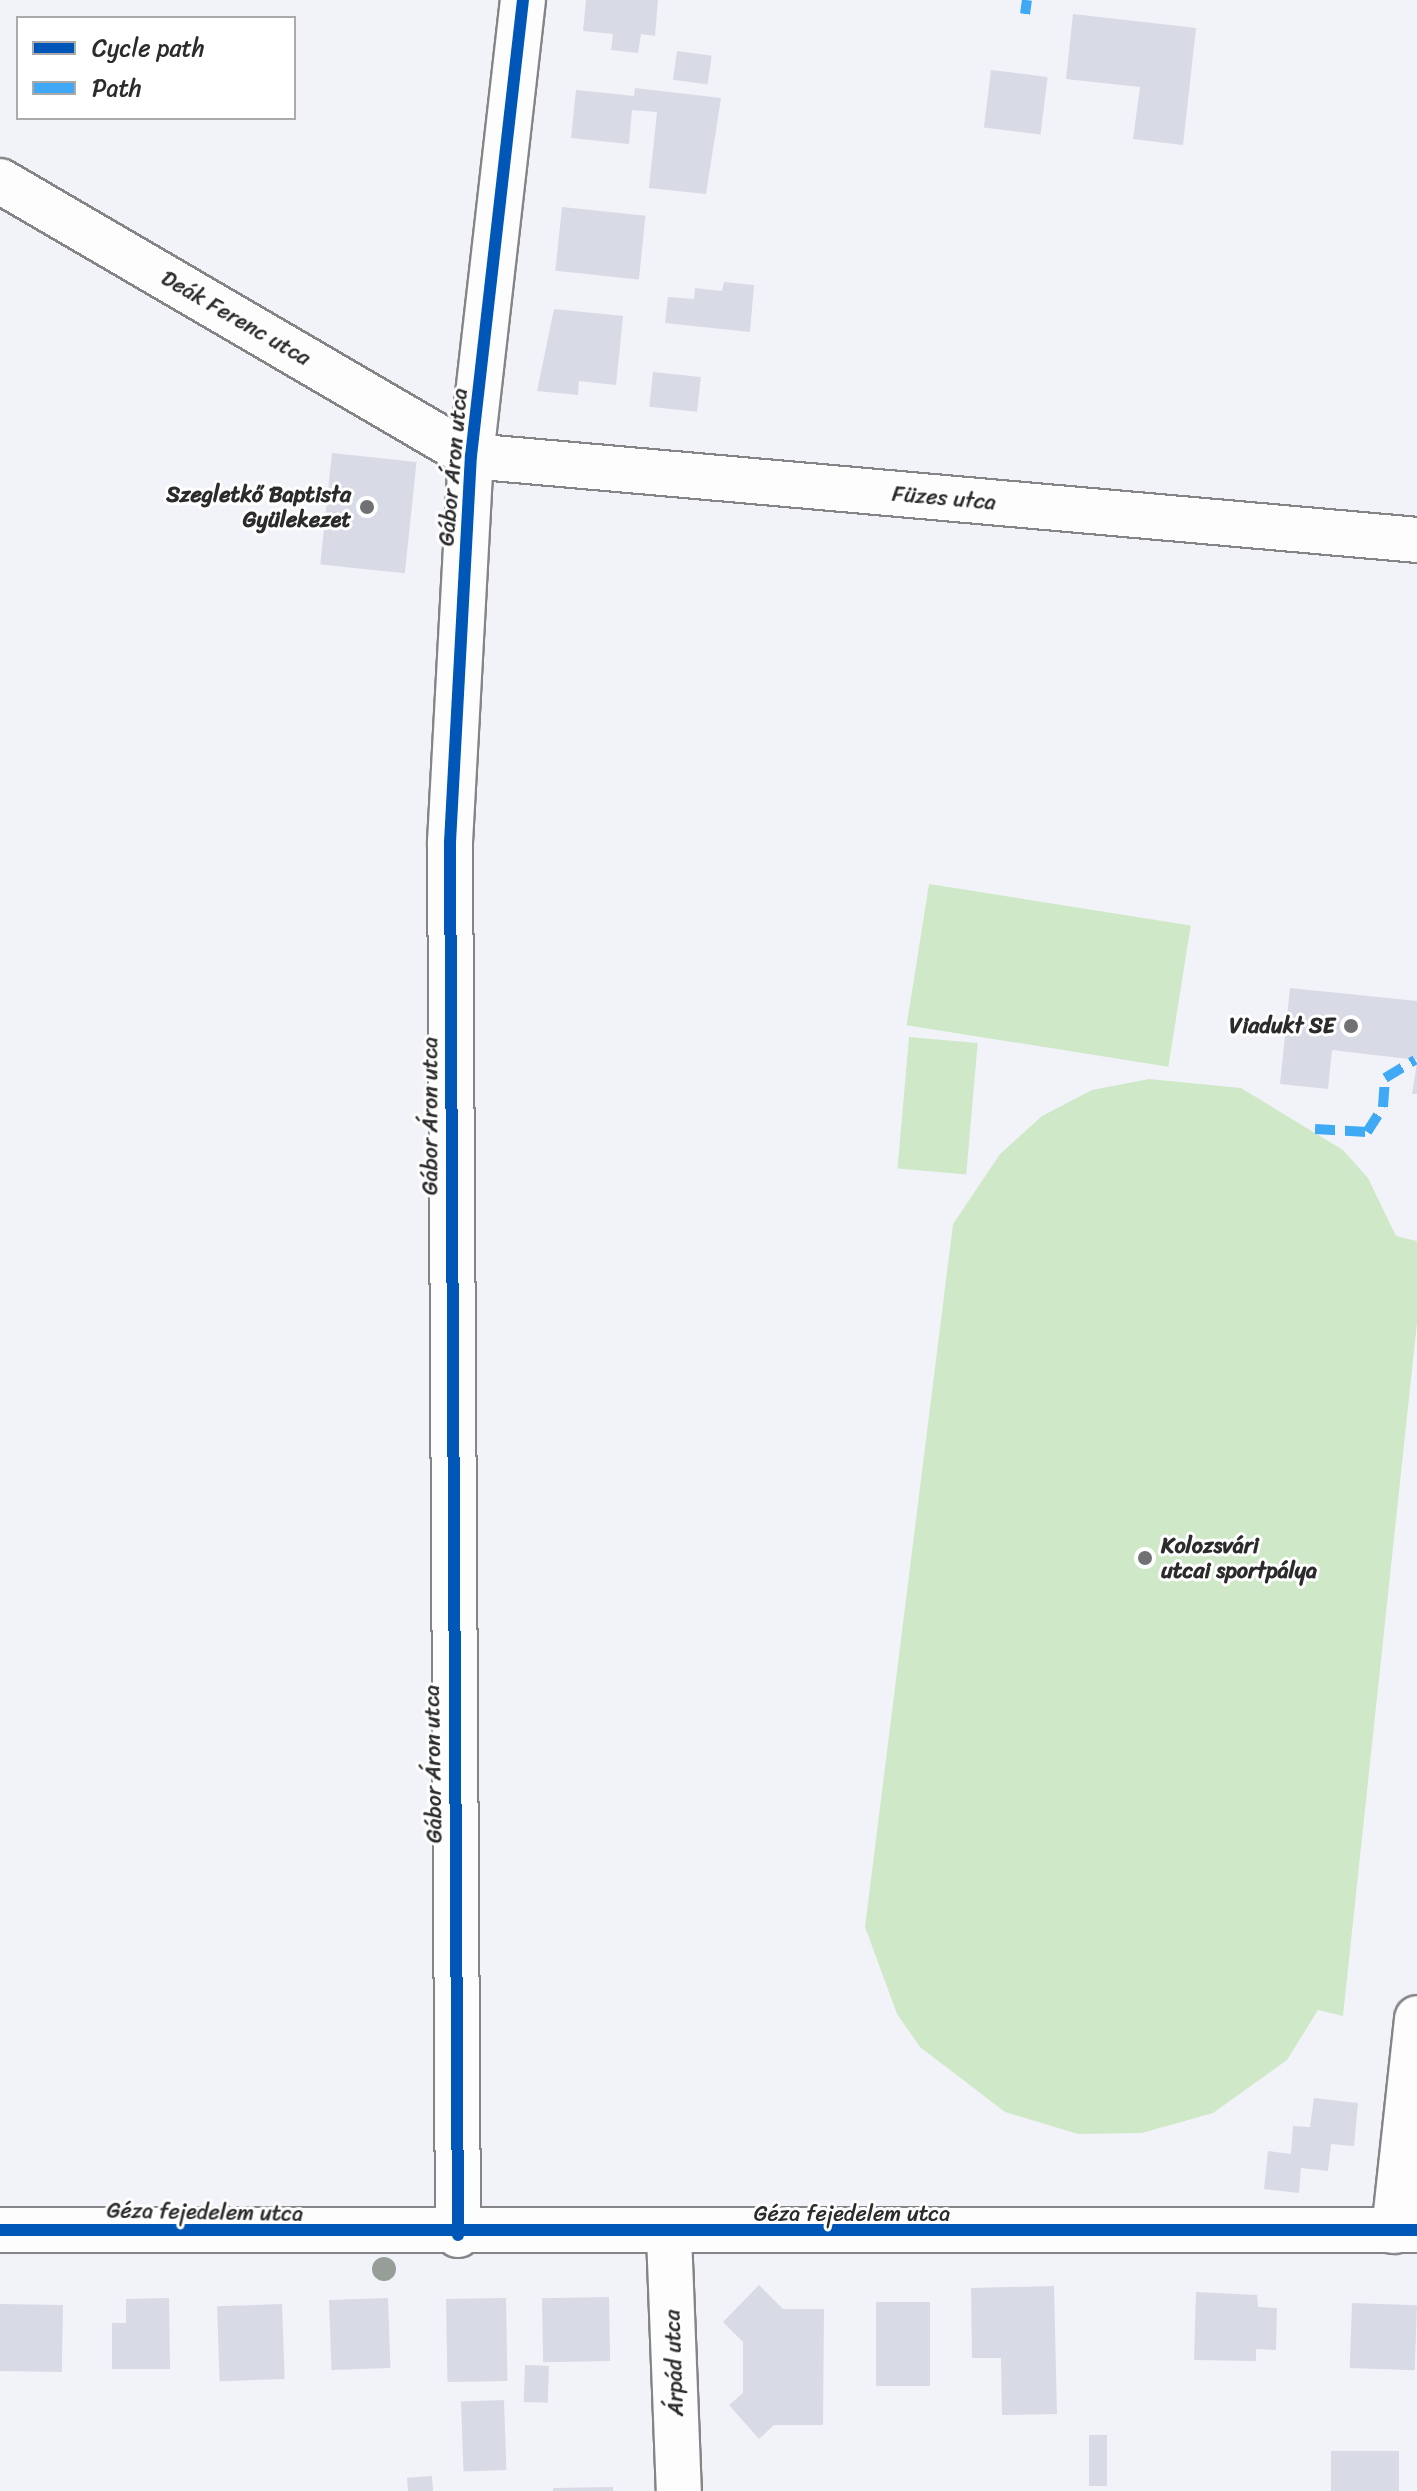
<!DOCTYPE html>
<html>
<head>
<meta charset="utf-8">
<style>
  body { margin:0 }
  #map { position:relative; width:1417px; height:2491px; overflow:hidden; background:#f2f3f8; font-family:Sriracha,sans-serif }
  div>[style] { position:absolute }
  .green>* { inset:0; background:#cfe9c8; transform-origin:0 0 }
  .building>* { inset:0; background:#d8dae6; transform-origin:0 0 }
  .roads { filter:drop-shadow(2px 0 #858587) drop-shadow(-2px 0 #858587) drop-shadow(0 2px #858587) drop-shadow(0 -2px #858587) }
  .street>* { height:44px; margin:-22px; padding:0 22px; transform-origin:22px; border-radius:22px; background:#fdfdfe }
  .quiet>* { height:10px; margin-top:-5px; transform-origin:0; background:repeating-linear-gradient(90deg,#3fa9f5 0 20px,transparent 0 30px) }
  .cycleway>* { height:12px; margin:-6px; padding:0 6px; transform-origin:6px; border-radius:6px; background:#0057b8 }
  .trees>* { width:24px; height:24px; margin:-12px; border-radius:50%; background:#979e97 }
  .dots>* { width:22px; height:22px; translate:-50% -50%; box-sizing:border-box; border:4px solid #fff; border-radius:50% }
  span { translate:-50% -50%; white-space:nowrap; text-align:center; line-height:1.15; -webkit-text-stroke:6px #fff; paint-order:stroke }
  .street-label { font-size:22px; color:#2b2b2b }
  .poi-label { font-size:22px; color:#2b2b2b; font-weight:700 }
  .right { translate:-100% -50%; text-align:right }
  .left { translate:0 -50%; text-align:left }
  .legend { position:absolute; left:16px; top:16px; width:280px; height:104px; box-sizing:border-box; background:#fff; border:2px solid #aaa; margin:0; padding:10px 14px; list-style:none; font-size:24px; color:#2b2b2b }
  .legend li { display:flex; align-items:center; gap:16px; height:40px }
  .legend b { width:40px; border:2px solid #aaa }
</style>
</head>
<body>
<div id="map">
  <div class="green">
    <i style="left:929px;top:884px;width:265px;height:143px;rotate:9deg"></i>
    <i style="left:909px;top:1037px;width:69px;height:132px;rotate:5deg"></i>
    <i style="clip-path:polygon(1149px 1079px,1241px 1088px,1343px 1150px,1368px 1178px,1396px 1236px,1417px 1241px,1417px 1323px,1343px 2016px,1318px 2010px,1287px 2060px,1213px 2113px,1142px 2133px,1078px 2134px,1005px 2112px,920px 2047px,897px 2014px,865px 1927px,953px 1224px,1000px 1154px,1042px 1116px,1092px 1090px)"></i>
  </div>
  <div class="building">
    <i style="clip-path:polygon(586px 0,658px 0,655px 36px,641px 34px,638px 53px,611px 50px,613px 34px,583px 31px)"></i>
    <i style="clip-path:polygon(1073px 14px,1196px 28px,1183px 145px,1133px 139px,1140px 87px,1066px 79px)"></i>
    <i style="left:677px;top:51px;width:35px;height:29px;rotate:8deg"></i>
    <i style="left:991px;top:70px;width:57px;height:58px;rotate:7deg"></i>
    <i style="clip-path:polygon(635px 88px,721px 98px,706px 194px,649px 188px,657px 112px,632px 110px,629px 144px,571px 138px,576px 90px,634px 96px)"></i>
    <i style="left:562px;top:207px;width:84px;height:64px;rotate:6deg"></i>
    <i style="clip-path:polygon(724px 282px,754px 285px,750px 332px,665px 323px,668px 297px,694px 299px,695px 288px,722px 291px)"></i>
    <i style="clip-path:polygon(554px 309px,623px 316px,616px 385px,579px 381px,578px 395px,537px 391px)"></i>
    <i style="left:653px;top:372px;width:48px;height:35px;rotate:6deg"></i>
    <i style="left:332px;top:453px;width:85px;height:112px;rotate:6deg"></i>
    <i style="clip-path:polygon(1290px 988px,1417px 1001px,1417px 1060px,1332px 1050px,1328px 1089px,1280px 1084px)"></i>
    <i style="clip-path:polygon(1417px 1062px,1417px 1094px,1412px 1094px)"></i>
    <i style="clip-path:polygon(1314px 2098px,1358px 2103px,1354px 2146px,1331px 2144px,1328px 2171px,1301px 2168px,1299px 2193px,1264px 2189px,1268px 2151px,1291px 2154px,1293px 2126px,1310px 2127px)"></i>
    <i style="clip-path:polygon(759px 2285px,783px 2309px,824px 2309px,823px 2425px,774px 2425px,759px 2439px,729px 2405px,743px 2393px,743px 2342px,723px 2322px)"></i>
    <i style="clip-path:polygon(1054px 2286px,1057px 2414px,1002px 2415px,1001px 2358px,972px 2358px,971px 2288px)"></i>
    <i style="clip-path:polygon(1196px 2292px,1257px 2295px,1258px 2307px,1277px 2308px,1276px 2350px,1256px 2349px,1256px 2361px,1194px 2360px)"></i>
    <i style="left:609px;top:2297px;width:64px;height:67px;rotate:89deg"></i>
    <i style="clip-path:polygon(169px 2298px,170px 2369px,112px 2369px,112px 2323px,126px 2323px,126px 2299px)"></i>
    <i style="left:388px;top:2298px;width:70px;height:59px;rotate:88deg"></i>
    <i style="left:506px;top:2298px;width:83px;height:60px;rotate:89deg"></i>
    <i style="left:876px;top:2302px;width:54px;height:84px"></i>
    <i style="left:1352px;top:2303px;width:65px;height:65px;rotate:2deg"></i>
    <i style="left:0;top:2304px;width:63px;height:67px;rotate:1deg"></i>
    <i style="left:282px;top:2304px;width:75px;height:65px;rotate:88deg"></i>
    <i style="left:525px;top:2365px;width:24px;height:37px;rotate:2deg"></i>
    <i style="left:504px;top:2400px;width:70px;height:43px;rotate:88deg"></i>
    <i style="left:1089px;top:2435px;width:18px;height:51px"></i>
    <i style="left:1331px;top:2451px;width:68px;height:40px"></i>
    <i style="left:432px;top:2476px;width:15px;height:25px;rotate:86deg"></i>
    <i style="clip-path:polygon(613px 2487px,613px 2491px,553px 2491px,553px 2488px)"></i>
  </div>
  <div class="roads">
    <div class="street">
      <i style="left:0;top:181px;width:545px;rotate:30.28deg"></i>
      <i style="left:471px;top:456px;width:950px;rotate:5.07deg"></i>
      <i style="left:0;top:2230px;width:1417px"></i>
      <i style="left:1394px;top:2231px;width:214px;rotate:-83.8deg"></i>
      <i style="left:458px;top:2235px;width:1393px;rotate:-90.33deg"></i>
      <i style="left:450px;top:842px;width:387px;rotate:-86.9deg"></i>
      <i style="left:471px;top:456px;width:459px;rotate:-83.5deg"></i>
      <i style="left:669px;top:2235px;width:256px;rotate:87.8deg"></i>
    </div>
  </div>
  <div class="quiet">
    <i style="left:1025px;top:14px;width:14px;rotate:-82deg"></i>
    <i style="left:1315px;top:1129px;width:52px;rotate:3.3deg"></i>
    <i style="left:1367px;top:1132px;width:30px;rotate:-57deg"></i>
    <i style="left:1383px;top:1107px;width:29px;rotate:-86deg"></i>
    <i style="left:1385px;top:1078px;width:35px;rotate:-31deg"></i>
  </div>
  <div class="cycleway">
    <i style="left:0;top:2230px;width:1417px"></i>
    <i style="left:458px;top:2235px;width:1393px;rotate:-90.33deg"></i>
    <i style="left:450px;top:842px;width:387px;rotate:-86.9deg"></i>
    <i style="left:471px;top:456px;width:459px;rotate:-83.5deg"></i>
  </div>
  <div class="trees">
    <i style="left:384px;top:2269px"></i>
  </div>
  <div class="dots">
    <i style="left:367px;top:507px;background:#717173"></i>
    <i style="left:1351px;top:1026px;background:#717173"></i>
    <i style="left:1145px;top:1558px;background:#717173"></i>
  </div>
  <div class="street-label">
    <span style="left:236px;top:318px;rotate:30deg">Deák Ferenc utca</span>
    <span style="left:453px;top:467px;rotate:-85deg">Gábor Áron utca</span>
    <span style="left:944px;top:498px;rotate:5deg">Füzes utca</span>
    <span style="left:430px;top:1116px;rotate:-90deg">Gábor Áron utca</span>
    <span style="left:433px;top:1764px;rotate:-91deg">Gábor Áron utca</span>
    <span style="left:205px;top:2212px;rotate:1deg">Géza fejedelem utca</span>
    <span style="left:852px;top:2214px">Géza fejedelem utca</span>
    <span style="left:674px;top:2363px;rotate:-92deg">Árpád utca</span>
  </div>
  <div class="poi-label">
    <span class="right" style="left:351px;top:507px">Szegletkő Baptista<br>Gyülekezet</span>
    <span class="right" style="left:1335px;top:1026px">Viadukt SE</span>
    <span class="left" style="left:1161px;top:1558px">Kolozsvári<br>utcai sportpálya</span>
  </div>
  <ul class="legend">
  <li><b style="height:10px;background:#0057b8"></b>Cycle path</li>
  <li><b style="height:10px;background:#3fa9f5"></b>Path</li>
  </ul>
</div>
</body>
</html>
